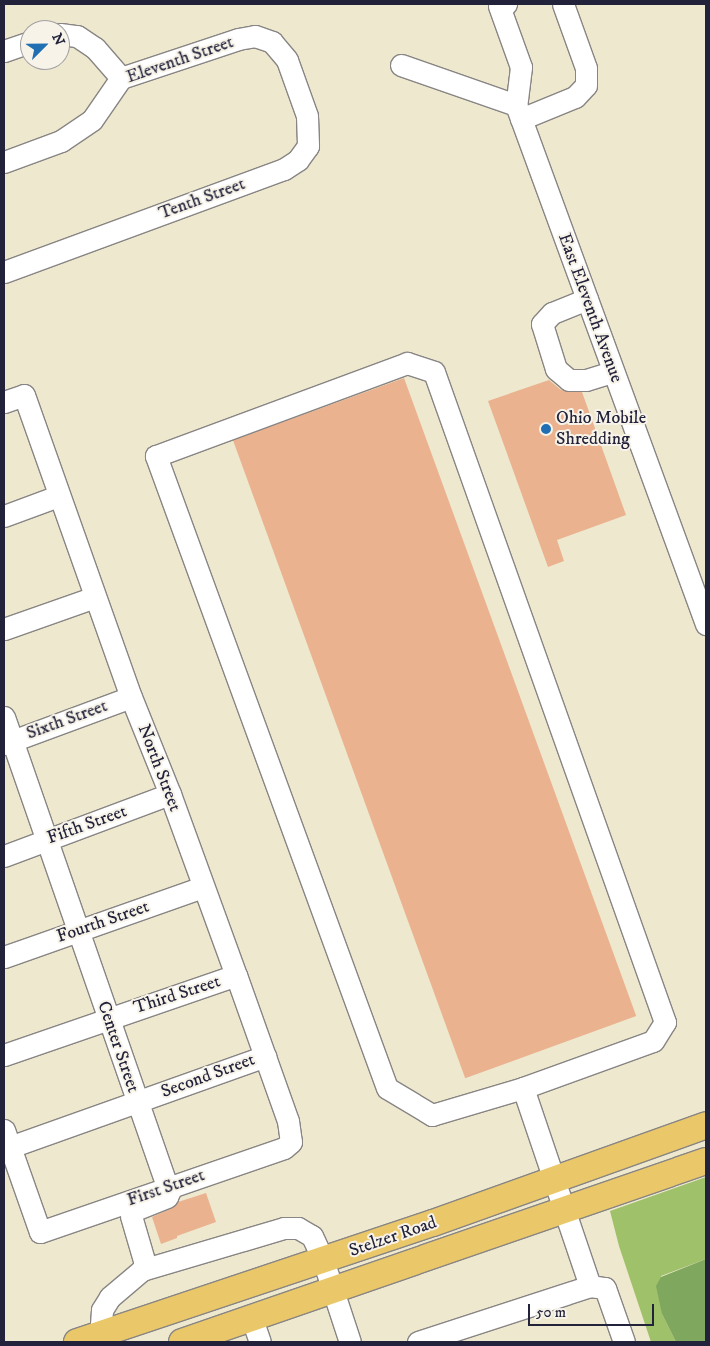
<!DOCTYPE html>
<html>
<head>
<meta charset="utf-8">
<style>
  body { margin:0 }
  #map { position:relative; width:710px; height:1346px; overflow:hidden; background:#ede8ce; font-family:"IM FELL DW Pica",serif }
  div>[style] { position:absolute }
  .green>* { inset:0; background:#9fc16a }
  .forest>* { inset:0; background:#7fa75e }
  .building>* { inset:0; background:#ebb290; transform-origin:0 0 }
  .roads { filter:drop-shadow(1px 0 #888584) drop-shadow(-1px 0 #888584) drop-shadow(0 1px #888584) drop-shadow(0 -1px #888584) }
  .minor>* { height:21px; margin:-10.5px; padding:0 10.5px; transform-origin:10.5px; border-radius:10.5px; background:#fff }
  .major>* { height:26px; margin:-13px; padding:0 13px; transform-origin:13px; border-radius:13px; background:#eac769 }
  .dots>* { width:14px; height:14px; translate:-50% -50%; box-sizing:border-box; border:2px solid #f7f3e8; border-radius:50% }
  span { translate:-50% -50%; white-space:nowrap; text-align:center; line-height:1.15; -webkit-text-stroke:4px #f7f3e8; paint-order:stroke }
  .street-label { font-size:18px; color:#22223b }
  .poi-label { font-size:18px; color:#22223b }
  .left { translate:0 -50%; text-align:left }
  .frame { position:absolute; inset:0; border:5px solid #22223b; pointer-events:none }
  .north { position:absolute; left:20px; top:20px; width:50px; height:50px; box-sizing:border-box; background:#f7f3e8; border:1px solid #a29fa3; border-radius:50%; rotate:67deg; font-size:14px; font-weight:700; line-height:20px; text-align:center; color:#22223b }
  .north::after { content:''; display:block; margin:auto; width:18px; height:22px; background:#1f6fb2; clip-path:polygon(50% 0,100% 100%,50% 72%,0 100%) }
  .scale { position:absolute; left:528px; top:1304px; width:126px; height:22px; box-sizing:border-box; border:2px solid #22223b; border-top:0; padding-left:6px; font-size:15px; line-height:18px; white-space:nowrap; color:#22223b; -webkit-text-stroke:4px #f7f3e8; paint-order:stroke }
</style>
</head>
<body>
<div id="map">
  <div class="green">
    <i style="clip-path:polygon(706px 1177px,706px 1259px,661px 1276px,662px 1314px,676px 1342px,651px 1342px,619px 1246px,610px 1211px)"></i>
  </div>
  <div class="forest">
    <i style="clip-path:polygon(706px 1259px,706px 1342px,676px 1342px,662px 1314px,656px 1286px,661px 1277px)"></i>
  </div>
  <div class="building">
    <i style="left:404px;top:378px;width:679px;height:182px;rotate:70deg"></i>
    <i style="clip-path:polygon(549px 380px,561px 390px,582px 392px,626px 515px,557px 540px,564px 561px,548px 567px,488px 401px)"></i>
    <i style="clip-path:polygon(206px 1193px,216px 1222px,177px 1236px,177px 1238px,161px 1244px,152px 1217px,172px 1208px,178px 1202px)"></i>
  </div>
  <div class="roads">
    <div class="minor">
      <i style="left:506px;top:4px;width:7px;rotate:164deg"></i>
      <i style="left:499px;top:6px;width:65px;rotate:70.2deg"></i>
      <i style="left:521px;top:67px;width:38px;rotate:97deg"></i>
      <i style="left:516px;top:105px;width:553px;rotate:69.89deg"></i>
      <i style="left:60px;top:34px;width:17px;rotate:7deg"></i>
      <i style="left:77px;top:36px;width:22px;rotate:34deg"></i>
      <i style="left:95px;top:48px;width:40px;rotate:49deg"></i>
      <i style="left:4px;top:51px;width:28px;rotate:-19deg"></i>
      <i style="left:401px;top:65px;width:122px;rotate:19.2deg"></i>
      <i style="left:521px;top:119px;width:58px;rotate:-22.2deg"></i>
      <i style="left:575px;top:97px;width:16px;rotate:-47deg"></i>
      <i style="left:586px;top:85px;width:17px;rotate:-90deg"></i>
      <i style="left:586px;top:68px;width:68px;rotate:-109.8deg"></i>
      <i style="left:4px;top:162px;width:61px;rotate:-20.2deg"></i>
      <i style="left:61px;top:141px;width:37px;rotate:-34deg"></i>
      <i style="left:92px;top:120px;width:51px;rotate:-55.4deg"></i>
      <i style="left:121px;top:78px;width:123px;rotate:-18.4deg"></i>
      <i style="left:238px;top:39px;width:17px;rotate:-10deg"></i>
      <i style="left:255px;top:36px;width:18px;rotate:19deg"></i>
      <i style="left:272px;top:42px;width:23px;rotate:50deg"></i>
      <i style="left:287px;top:60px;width:59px;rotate:70.3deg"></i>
      <i style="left:307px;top:116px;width:30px;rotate:88deg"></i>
      <i style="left:308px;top:146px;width:17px;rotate:126deg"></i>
      <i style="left:298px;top:160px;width:17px;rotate:147deg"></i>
      <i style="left:284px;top:169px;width:298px;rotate:159.8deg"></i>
      <i style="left:587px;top:299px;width:38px;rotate:158deg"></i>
      <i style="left:552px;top:313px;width:15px;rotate:132deg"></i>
      <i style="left:542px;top:324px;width:47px;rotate:72.7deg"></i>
      <i style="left:556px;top:369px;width:17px;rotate:40deg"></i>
      <i style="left:569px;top:380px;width:17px"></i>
      <i style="left:586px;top:380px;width:28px;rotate:-17deg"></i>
      <i style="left:4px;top:402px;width:21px;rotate:-19deg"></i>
      <i style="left:24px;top:395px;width:320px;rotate:70.5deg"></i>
      <i style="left:131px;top:697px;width:105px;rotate:68.1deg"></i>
      <i style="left:170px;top:794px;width:193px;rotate:70deg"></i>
      <i style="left:236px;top:975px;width:155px;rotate:70.4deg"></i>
      <i style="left:288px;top:1121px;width:21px;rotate:82deg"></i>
      <i style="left:291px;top:1142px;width:9px;rotate:139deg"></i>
      <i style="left:284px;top:1148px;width:258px;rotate:161deg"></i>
      <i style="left:40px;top:1232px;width:108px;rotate:-109.4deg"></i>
      <i style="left:4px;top:516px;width:58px;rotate:-20.3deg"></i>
      <i style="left:4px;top:629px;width:96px;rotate:-19.4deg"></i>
      <i style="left:4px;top:717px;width:503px;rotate:70.84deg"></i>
      <i style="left:169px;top:1192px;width:5px;rotate:112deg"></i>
      <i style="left:167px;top:1197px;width:37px;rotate:158deg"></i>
      <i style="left:133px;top:1211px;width:5px;rotate:112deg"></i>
      <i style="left:131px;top:1216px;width:50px;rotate:73.7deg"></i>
      <i style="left:145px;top:1264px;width:7px;rotate:117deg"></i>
      <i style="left:142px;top:1270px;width:42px;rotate:139.8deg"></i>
      <i style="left:110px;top:1297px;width:15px;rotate:122deg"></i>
      <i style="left:102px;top:1310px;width:16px;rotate:94deg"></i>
      <i style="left:101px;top:1326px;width:17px;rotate:69deg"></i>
      <i style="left:4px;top:744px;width:135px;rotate:-20.3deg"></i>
      <i style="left:4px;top:856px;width:177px;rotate:-20.5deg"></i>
      <i style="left:4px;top:957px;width:211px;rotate:-19.4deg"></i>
      <i style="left:4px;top:1055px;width:245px;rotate:-19deg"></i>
      <i style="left:10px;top:1147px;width:271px;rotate:-19.6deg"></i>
      <i style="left:142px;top:1270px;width:148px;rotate:-16.5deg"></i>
      <i style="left:284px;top:1228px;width:14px"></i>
      <i style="left:298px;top:1228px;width:16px;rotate:30deg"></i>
      <i style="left:312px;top:1236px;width:26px;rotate:65deg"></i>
      <i style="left:323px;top:1260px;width:86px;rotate:71.8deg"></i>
      <i style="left:590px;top:1286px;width:15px;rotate:8deg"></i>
      <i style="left:605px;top:1288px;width:57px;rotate:70.6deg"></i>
      <i style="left:252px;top:1319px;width:24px;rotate:71deg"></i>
      <i style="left:418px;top:1342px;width:181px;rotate:-18deg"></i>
      <i style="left:590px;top:1286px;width:209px;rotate:-108.7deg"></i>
      <i style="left:523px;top:1088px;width:95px;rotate:163.5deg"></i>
      <i style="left:432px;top:1115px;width:52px;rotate:-149deg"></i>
      <i style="left:387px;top:1088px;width:673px;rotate:-110.08deg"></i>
      <i style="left:156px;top:456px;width:268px;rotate:-20.3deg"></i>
      <i style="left:407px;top:363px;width:28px;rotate:18deg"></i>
      <i style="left:434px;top:372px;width:690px;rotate:70.44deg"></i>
      <i style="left:665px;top:1022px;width:22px;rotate:122deg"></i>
      <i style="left:653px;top:1041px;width:138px;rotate:160.1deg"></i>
    </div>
    <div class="major">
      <i style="left:77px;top:1342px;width:375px;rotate:-18.5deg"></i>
      <i style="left:433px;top:1223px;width:290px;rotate:-19.7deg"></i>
      <i style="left:182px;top:1342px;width:554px;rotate:-19.06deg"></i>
    </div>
  </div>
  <div class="dots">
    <i style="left:546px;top:429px;background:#1f6fb2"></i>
  </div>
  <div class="street-label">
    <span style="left:180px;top:60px;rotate:-19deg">Eleventh Street</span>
    <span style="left:202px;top:199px;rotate:-20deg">Tenth Street</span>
    <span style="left:590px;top:308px;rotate:70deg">East Eleventh Avenue</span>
    <span style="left:67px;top:720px;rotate:-20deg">Sixth Street</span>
    <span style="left:159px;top:768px;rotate:69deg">North Street</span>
    <span style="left:87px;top:825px;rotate:-20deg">Fifth Street</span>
    <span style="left:103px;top:922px;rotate:-19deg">Fourth Street</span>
    <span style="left:177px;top:995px;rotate:-18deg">Third Street</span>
    <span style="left:118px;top:1047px;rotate:71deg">Center Street</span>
    <span style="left:208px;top:1076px;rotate:-20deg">Second Street</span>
    <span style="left:166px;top:1188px;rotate:-19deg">First Street</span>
    <span style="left:393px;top:1237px;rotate:-19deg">Stelzer Road</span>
  </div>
  <div class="poi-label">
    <span class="left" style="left:556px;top:429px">Ohio Mobile<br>Shredding</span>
  </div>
  <div class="frame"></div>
  <div class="north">N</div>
  <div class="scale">50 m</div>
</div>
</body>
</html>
